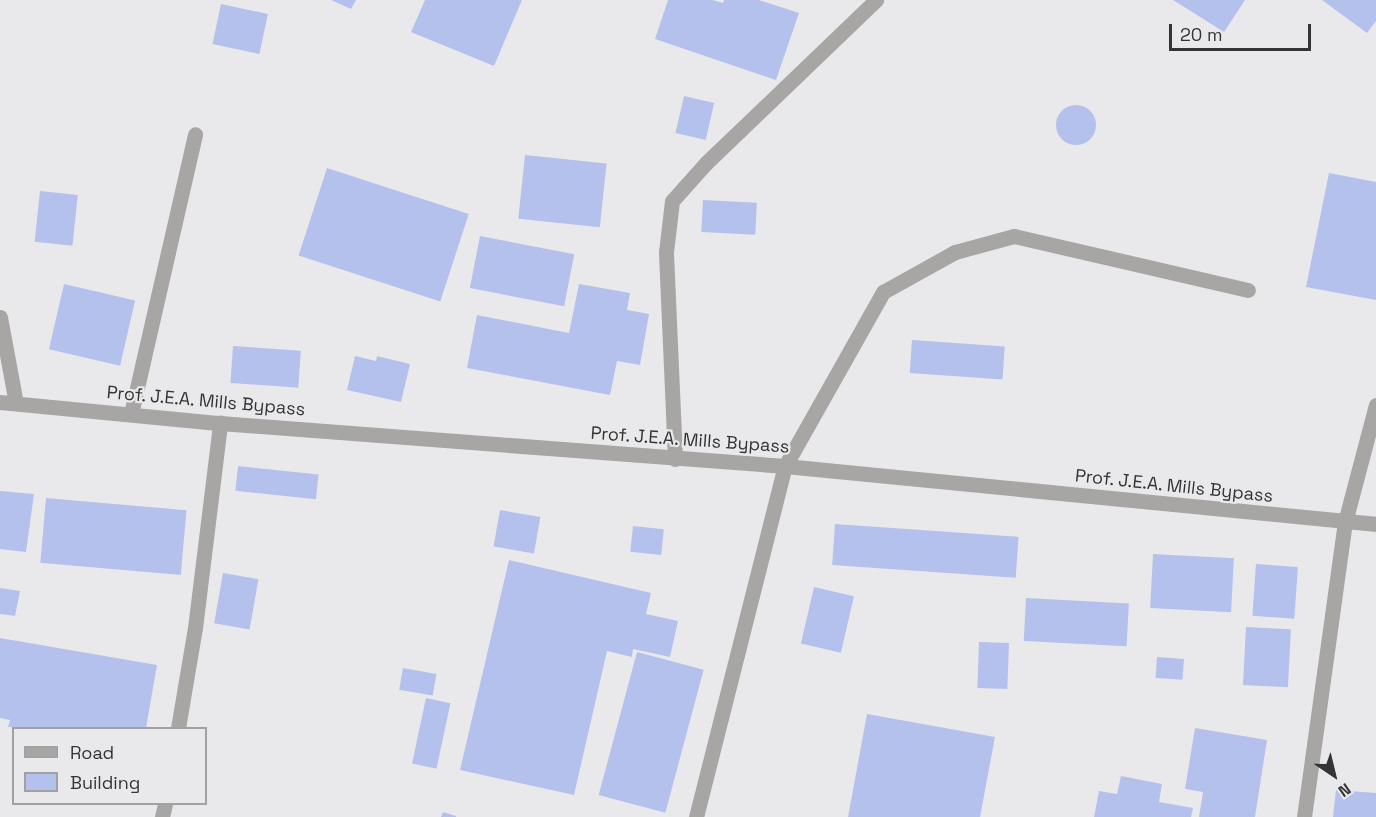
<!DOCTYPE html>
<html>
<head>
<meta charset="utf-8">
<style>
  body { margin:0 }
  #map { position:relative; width:1376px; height:817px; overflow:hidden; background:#e9e9eb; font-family:"Space Grotesk",sans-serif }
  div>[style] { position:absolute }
  .building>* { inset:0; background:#b5c1ed; transform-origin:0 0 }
  .round { border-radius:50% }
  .service>* { height:15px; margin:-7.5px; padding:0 7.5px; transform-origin:7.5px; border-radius:7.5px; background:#a7a6a5 }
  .minor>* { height:15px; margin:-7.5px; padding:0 7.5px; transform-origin:7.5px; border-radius:7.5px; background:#a7a6a5 }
  .tertiary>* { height:15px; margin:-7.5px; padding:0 7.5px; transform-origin:7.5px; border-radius:7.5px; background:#a7a6a5 }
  span { translate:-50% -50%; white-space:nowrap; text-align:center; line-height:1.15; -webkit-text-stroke:4.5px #e9e9eb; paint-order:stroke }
  .street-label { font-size:18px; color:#343435 }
  .legend { position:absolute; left:12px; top:727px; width:195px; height:78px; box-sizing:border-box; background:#e9e9eb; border:2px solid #a1a1a2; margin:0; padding:8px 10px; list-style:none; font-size:18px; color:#343435 }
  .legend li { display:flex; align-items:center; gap:12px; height:30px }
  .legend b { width:30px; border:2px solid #a1a1a2 }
  .north { position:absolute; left:1304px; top:745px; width:60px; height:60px; -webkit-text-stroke:4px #e9e9eb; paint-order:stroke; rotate:145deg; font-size:16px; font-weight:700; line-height:24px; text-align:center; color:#343435 }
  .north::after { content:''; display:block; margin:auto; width:21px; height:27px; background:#343435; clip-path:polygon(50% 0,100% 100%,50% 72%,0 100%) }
  .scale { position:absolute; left:1169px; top:24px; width:142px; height:27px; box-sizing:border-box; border:3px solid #343435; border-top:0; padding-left:8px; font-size:18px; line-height:21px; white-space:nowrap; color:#343435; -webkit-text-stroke:4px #e9e9eb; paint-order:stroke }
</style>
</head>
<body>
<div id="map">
  <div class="building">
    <i style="clip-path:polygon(331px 0,356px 0,351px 9px)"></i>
    <i style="clip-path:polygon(425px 0,522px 0,494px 66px,411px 32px)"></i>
    <i style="clip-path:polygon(668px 0,713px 0,723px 3px,724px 0,759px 0,799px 13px,776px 80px,655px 39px)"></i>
    <i style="clip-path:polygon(1173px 0,1245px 0,1224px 32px)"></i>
    <i style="clip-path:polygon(1322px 0,1376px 0,1376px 21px,1367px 33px)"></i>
    <i style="left:221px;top:4px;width:48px;height:41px;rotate:12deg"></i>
    <i style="left:684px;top:96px;width:31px;height:38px;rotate:13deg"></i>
    <i class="round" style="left:1056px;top:105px;width:40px;height:40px"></i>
    <i style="left:525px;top:155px;width:82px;height:64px;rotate:6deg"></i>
    <i style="left:327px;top:168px;width:149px;height:92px;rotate:18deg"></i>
    <i style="clip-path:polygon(1329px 173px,1376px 182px,1376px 300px,1306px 287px)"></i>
    <i style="left:40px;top:191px;width:38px;height:51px;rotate:6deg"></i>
    <i style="left:703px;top:200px;width:54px;height:32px;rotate:3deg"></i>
    <i style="left:480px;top:236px;width:96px;height:53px;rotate:11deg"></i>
    <i style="left:64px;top:284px;width:73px;height:67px;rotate:13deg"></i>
    <i style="clip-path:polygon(579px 284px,630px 293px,627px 310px,649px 314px,640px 365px,617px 361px,610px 395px,467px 368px,477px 315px,569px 333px)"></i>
    <i style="left:912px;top:340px;width:93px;height:33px;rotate:4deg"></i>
    <i style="left:233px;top:346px;width:68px;height:37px;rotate:4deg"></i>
    <i style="clip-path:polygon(355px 356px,376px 361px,377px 356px,410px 364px,401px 402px,347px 390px)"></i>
    <i style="left:238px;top:466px;width:81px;height:25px;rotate:6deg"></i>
    <i style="clip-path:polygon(0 491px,34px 494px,26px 552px,0 549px)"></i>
    <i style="left:46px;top:498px;width:141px;height:65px;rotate:5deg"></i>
    <i style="left:500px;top:510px;width:41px;height:37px;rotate:10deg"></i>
    <i style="left:835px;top:524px;width:184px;height:41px;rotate:4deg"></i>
    <i style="left:633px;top:526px;width:31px;height:26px;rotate:6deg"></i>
    <i style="left:1153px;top:554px;width:81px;height:54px;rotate:3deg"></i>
    <i style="clip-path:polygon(509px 560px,651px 593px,646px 614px,678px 621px,670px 657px,633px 649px,632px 657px,607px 651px,574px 795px,460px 770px)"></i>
    <i style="left:1256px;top:564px;width:42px;height:52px;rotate:4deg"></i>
    <i style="left:223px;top:573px;width:36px;height:51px;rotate:10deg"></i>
    <i style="left:814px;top:587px;width:41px;height:58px;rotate:13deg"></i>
    <i style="clip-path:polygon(0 588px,20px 591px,15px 616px,0 614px)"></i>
    <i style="left:1026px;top:598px;width:103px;height:43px;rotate:3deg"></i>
    <i style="left:1246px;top:627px;width:45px;height:58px;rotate:3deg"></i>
    <i style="clip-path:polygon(0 638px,157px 665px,146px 728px,8px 727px,10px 720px,0 718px)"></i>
    <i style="left:979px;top:642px;width:30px;height:46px;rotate:2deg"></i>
    <i style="left:637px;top:652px;width:69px;height:148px;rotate:15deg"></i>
    <i style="left:1157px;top:657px;width:27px;height:21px;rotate:4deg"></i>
    <i style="left:403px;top:668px;width:34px;height:22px;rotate:10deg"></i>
    <i style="left:426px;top:698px;width:25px;height:67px;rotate:12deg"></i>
    <i style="clip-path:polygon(867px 714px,995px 737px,980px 817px,848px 817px)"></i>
    <i style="clip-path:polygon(1195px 728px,1267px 740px,1255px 817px,1199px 817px,1203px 792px,1185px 789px)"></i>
    <i style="clip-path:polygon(1121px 776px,1162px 784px,1159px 802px,1193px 808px,1191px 817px,1094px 817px,1099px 791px,1117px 794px)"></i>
    <i style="clip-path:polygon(1336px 790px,1376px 793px,1376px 817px,1333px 817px)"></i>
    <i style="clip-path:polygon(443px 812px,456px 816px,456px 817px,441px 817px)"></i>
  </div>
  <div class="service">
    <i style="left:0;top:317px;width:87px;rotate:79.5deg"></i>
    <i style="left:131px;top:414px;width:287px;rotate:-77.1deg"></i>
    <i style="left:785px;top:466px;width:200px;rotate:-60.6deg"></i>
    <i style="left:883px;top:292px;width:82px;rotate:-29.1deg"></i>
    <i style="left:955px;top:252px;width:61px;rotate:-15.2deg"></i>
    <i style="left:1014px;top:236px;width:240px;rotate:13deg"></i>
  </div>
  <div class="minor">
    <i style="left:675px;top:459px;width:207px;rotate:-92.5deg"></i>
    <i style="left:666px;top:252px;width:51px;rotate:-83.3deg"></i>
    <i style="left:672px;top:201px;width:51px;rotate:-48.2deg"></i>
    <i style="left:706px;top:163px;width:236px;rotate:-43.8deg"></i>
    <i style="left:178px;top:728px;width:101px;rotate:-80.4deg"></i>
    <i style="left:195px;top:628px;width:207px;rotate:-83deg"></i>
    <i style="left:162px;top:817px;width:13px;rotate:-77deg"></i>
    <i style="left:696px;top:817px;width:362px;rotate:-75.8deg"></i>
    <i style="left:1304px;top:817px;width:298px;rotate:-82.1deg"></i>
    <i style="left:1345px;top:522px;width:121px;rotate:-75.2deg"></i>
  </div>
  <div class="tertiary">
    <i style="left:0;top:402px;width:221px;rotate:5.5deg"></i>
    <i style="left:220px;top:423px;width:567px;rotate:4.35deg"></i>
    <i style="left:785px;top:466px;width:594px;rotate:5.6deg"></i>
  </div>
  <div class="street-label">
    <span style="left:206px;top:401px;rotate:5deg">Prof. J.E.A. Mills Bypass</span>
    <span style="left:690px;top:440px;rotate:4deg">Prof. J.E.A. Mills Bypass</span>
    <span style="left:1174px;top:486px;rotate:6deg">Prof. J.E.A. Mills Bypass</span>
  </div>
  <ul class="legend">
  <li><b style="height:8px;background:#a7a6a5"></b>Road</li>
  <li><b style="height:16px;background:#b5c1ed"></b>Building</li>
  </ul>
  <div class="north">N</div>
  <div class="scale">20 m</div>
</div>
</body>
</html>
